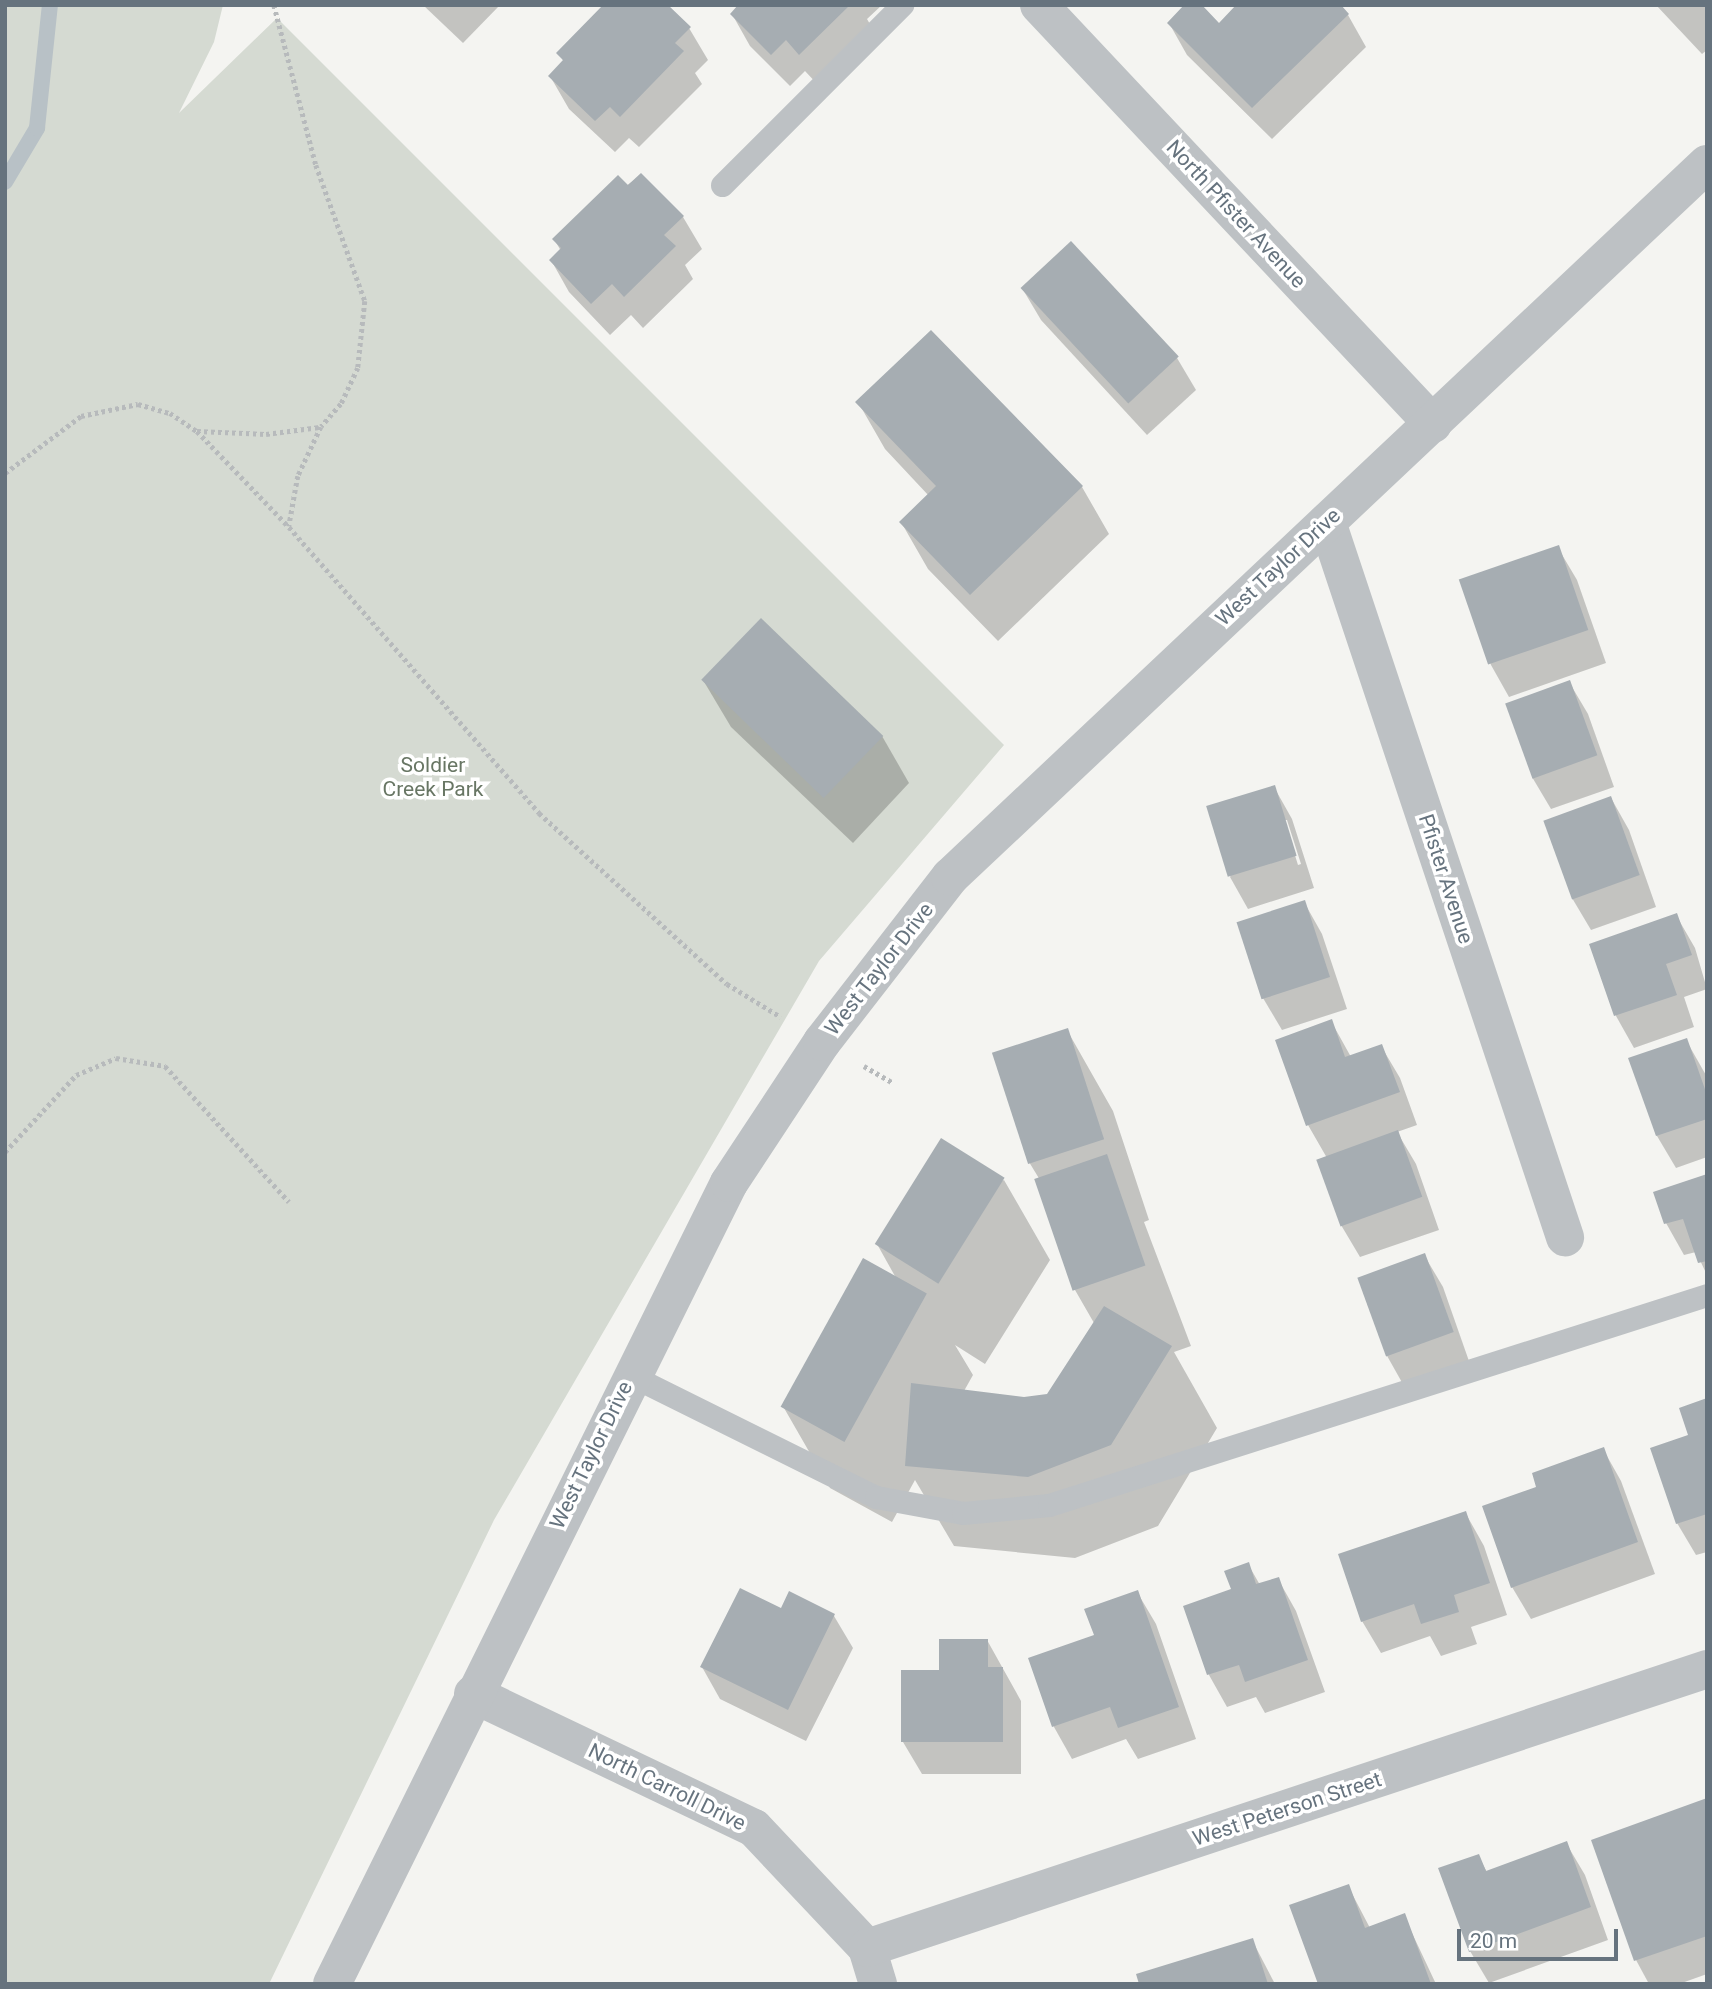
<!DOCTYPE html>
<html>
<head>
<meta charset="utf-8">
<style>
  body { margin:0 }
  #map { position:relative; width:1712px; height:1989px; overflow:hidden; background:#f4f4f1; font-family:Roboto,sans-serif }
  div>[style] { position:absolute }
  .green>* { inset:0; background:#d5dad2 }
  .shadow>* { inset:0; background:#0003 }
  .stream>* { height:16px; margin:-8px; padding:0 8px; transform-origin:8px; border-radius:8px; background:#b8c1c6 }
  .building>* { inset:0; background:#a6adb2; transform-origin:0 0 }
  .path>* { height:4.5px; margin-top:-2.25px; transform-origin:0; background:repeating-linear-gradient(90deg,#b7babc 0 3.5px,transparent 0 7px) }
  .service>* { height:23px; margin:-11.5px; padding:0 11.5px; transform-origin:11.5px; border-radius:11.5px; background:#bdc1c4 }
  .minor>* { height:38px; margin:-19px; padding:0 19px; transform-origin:19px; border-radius:19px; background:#bdc1c4 }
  span { translate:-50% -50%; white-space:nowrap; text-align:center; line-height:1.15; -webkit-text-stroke:7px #fff; paint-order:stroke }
  .street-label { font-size:21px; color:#66737e }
  .park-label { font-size:21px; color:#687664 }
  .frame { position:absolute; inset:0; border:7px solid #66737e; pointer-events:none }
  .scale { position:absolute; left:1457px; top:1929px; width:161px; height:32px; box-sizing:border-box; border:4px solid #66737e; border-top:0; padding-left:9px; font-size:21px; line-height:24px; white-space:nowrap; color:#66737e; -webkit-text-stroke:5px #fff; paint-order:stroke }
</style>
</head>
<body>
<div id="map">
  <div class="green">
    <i style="clip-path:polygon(5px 5px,223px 5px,214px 42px,179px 113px,277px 18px,1004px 745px,819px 961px,494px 1520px,269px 1984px,5px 1984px)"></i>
  </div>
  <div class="shadow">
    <i style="clip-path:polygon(423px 5px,500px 5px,463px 43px)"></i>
    <i style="clip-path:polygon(741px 5px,882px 5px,867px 19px,874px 31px,819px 86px,805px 71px,790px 86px,750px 46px,732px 14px)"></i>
    <i style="clip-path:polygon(1656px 5px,1707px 5px,1707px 50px,1702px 54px)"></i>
    <i style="clip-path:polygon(1348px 15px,1366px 47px,1272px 139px,1187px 55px,1169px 23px,1219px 25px)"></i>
    <i style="clip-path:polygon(689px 28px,708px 60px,695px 73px,702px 84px,639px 147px,629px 138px,615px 152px,569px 109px,550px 76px,564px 62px,559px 53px)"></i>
    <i style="clip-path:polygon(641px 175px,683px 217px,702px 249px,685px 265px,693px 279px,643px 328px,631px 315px,610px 335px,569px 292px,551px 260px,561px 251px,554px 239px)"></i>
    <i style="clip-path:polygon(1071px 243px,1177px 358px,1196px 390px,1147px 435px,1041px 320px,1022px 288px)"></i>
    <i style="clip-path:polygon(931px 332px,1082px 487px,1109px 534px,998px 641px,928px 569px,901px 522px,929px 496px,885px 449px,858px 402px)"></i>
    <i style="clip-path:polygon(1558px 548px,1577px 580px,1606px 663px,1509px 697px,1491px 665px,1461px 582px)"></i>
    <i style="clip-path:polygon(703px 680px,882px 736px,909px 783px,853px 843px,731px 727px)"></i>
    <i style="clip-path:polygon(1569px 682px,1588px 714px,1614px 787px,1551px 809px,1532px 777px)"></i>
    <i style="clip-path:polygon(evenodd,1274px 787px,1292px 819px,1314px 888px,1248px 909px,1230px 877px,1274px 787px,1284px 820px,1287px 820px,1301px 864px,1298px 865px,1284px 820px)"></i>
    <i style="clip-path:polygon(1611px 798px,1629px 830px,1656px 907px,1591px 930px,1572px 898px)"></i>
    <i style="clip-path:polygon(1304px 902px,1322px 934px,1347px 1009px,1282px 1030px,1263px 998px,1239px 923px)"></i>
    <i style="clip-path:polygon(1676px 915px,1695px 948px,1707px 989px,1684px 997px,1694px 1027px,1634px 1048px,1616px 1016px,1591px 945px)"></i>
    <i style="clip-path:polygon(1331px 1021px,1351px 1057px,1381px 1046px,1400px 1078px,1417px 1125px,1397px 1132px,1416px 1164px,1439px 1230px,1360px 1257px,1341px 1225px,1327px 1158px,1308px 1125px)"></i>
    <i style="clip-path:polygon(1067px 1030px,1113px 1111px,1149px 1220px,1144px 1222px,1191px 1346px,1174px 1352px,1217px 1428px,1158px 1526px,1075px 1558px,954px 1546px,915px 1480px,892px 1522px,830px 1488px,784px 1408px,896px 1278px,877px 1244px,1004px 1180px,1050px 1260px,985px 1364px,955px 1345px,973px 1375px,964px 1391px,1024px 1399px,1048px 1396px,1094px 1323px,1075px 1290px,1036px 1181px,1040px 1180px,1029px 1162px)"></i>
    <i style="clip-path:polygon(1686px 1040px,1707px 1077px,1707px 1157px,1676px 1168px,1657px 1136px,1630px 1059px)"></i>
    <i style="clip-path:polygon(1707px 1176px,1707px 1275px,1696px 1252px,1684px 1255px,1666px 1223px)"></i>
    <i style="clip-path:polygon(1424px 1255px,1443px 1287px,1470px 1364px,1404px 1386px,1386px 1354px)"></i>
    <i style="clip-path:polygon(1707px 1400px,1707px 1552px,1696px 1555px,1677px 1523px,1690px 1436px)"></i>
    <i style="clip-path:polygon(1603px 1449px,1621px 1481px,1655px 1574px,1531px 1619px,1512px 1587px,1538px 1488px)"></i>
    <i style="clip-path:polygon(1466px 1514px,1484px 1546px,1507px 1615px,1471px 1627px,1477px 1644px,1441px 1656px,1430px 1636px,1381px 1653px,1362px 1621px)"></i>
    <i style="clip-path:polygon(1248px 1564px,1260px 1585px,1278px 1579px,1296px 1611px,1325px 1692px,1265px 1713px,1256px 1697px,1227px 1707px,1209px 1675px,1186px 1607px,1233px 1590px)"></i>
    <i style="clip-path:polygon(1137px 1592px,1156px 1624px,1196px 1739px,1138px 1759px,1126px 1739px,1072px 1759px,1054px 1727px,1030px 1659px,1096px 1636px)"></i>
    <i style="clip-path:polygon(790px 1594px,834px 1616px,853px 1648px,806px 1741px,720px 1699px,702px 1667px,782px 1611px)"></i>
    <i style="clip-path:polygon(987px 1640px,1021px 1701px,1021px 1774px,922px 1774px,903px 1742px,903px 1672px,941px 1672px)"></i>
    <i style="clip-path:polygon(1707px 1800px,1707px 1974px,1679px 1984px,1649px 1984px,1636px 1960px)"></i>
    <i style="clip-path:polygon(1566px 1843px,1585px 1875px,1608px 1940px,1489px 1983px,1470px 1951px,1478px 1856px,1487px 1872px)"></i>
    <i style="clip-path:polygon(1348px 1886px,1370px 1928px,1404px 1916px,1436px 1984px,1320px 1984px)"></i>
    <i style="clip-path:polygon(1252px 1940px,1275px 1984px,1141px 1984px)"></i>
  </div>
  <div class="stream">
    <i style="left:5px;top:182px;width:63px;rotate:-59.3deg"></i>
    <i style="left:37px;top:128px;width:124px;rotate:-84deg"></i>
  </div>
  <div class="building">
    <i style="clip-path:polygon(603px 5px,668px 5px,691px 27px,675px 43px,684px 51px,620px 117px,610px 107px,595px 121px,548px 76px,563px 60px,556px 53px)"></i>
    <i style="clip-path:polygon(738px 5px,850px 5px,799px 55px,786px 40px,771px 55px,730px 14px)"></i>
    <i style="clip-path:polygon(1184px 5px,1202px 5px,1219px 23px,1236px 5px,1341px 5px,1349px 14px,1252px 108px,1167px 23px)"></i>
    <i style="clip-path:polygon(641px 173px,684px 216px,664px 235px,676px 246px,624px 297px,612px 284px,591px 304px,549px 260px,561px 248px,552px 239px,618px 175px,628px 185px)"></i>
    <i style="left:1071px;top:241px;width:158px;height:69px;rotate:47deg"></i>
    <i style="clip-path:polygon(931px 330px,1083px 486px,970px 595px,899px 522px,936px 486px,855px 402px)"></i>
    <i style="left:1559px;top:545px;width:90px;height:106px;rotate:71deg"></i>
    <i style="left:761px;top:618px;width:170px;height:86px;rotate:44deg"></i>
    <i style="left:1570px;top:680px;width:80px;height:69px;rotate:70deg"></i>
    <i style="left:1275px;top:785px;width:74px;height:72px;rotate:73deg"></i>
    <i style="left:1611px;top:796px;width:84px;height:72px;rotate:70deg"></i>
    <i style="left:1305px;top:900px;width:81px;height:72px;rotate:72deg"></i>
    <i style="clip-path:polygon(1677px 913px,1692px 955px,1666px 964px,1677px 995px,1614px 1016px,1589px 944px)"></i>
    <i style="clip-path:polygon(1332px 1019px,1345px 1057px,1382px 1044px,1400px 1092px,1306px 1126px,1275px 1040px)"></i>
    <i style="left:1068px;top:1028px;width:117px;height:80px;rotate:72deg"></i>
    <i style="clip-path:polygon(1687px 1038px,1707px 1095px,1707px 1119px,1656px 1136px,1628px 1058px)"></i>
    <i style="left:1398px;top:1130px;width:71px;height:87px;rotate:70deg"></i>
    <i style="left:941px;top:1138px;width:75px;height:125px;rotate:32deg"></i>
    <i style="left:1107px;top:1154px;width:118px;height:77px;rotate:71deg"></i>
    <i style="clip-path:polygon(1707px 1174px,1707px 1261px,1698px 1263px,1683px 1219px,1664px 1224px,1653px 1192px)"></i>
    <i style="left:1425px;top:1253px;width:84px;height:72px;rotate:70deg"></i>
    <i style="left:863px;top:1258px;width:73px;height:170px;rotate:29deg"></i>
    <i style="clip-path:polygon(1104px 1306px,1172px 1346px,1111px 1445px,1028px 1477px,905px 1466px,911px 1383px,1024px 1397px,1047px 1394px)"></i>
    <i style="clip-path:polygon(1707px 1398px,1707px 1514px,1676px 1524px,1650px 1448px,1688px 1435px,1679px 1408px)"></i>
    <i style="clip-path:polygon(1604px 1447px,1638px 1542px,1511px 1588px,1482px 1506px,1536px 1487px,1532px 1473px)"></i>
    <i style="clip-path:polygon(1466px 1511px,1490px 1583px,1454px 1595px,1459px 1612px,1421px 1624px,1414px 1604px,1361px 1622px,1338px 1554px)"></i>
    <i style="clip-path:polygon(1249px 1562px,1256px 1584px,1279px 1577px,1308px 1660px,1245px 1682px,1239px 1665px,1207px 1675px,1183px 1606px,1231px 1589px,1224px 1571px)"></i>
    <i style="clip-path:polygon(740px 1588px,781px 1608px,789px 1591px,835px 1614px,788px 1710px,700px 1667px)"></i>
    <i style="clip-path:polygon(1138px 1590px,1179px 1707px,1118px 1728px,1110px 1707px,1052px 1727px,1028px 1658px,1094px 1635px,1084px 1609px)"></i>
    <i style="clip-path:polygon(939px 1639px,988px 1639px,988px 1667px,1003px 1667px,1003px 1742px,901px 1742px,901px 1670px,939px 1670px)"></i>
    <i style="clip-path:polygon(1707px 1798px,1707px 1936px,1634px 1961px,1591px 1840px)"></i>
    <i style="clip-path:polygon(1567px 1841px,1591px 1907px,1469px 1952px,1438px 1868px,1479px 1854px,1486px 1871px)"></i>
    <i style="clip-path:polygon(1349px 1884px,1365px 1928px,1405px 1913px,1431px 1984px,1318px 1984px,1289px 1905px)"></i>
    <i style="clip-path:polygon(1253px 1938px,1268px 1984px,1139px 1984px,1136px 1974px)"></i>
  </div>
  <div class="path">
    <i style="left:274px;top:5px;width:165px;rotate:75.3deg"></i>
    <i style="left:316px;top:165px;width:145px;rotate:70.2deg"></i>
    <i style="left:365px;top:301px;width:67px;rotate:96deg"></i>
    <i style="left:358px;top:368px;width:40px;rotate:115deg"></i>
    <i style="left:341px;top:404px;width:30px;rotate:131deg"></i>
    <i style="left:321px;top:427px;width:54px;rotate:115.1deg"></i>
    <i style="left:298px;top:476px;width:51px;rotate:100.2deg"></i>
    <i style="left:197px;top:431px;width:69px;rotate:2.5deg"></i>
    <i style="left:266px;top:434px;width:54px;rotate:-7.4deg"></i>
    <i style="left:5px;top:473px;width:95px;rotate:-36.9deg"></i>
    <i style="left:81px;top:416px;width:58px;rotate:-11.9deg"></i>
    <i style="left:138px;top:404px;width:33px;rotate:16deg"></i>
    <i style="left:170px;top:413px;width:32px;rotate:34deg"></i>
    <i style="left:197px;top:431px;width:133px;rotate:46.2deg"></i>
    <i style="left:289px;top:527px;width:380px;rotate:48.8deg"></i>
    <i style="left:539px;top:813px;width:254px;rotate:42.3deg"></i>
    <i style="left:727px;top:984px;width:63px;rotate:31.4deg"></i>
    <i style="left:864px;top:1066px;width:34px;rotate:30deg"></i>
    <i style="left:5px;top:1152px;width:105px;rotate:-47.3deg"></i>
    <i style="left:76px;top:1075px;width:43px;rotate:-23deg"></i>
    <i style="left:116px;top:1058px;width:50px;rotate:9.3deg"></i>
    <i style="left:165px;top:1066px;width:184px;rotate:47.6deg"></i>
  </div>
  <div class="service">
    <i style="left:722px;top:185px;width:255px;rotate:-45deg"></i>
    <i style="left:630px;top:1375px;width:275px;rotate:26.4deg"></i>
    <i style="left:876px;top:1497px;width:88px;rotate:10.4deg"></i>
    <i style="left:963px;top:1513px;width:86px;rotate:-5.3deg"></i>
    <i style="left:1049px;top:1505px;width:691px;rotate:-17.7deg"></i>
  </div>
  <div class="minor">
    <i style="left:1039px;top:5px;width:575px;rotate:46.76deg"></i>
    <i style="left:1327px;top:522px;width:754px;rotate:71.59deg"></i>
    <i style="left:473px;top:1694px;width:311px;rotate:25.5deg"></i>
    <i style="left:754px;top:1828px;width:165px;rotate:46.7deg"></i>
    <i style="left:867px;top:1948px;width:38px;rotate:73deg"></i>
    <i style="left:867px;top:1948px;width:885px;rotate:-18.37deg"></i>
    <i style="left:332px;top:1984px;width:894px;rotate:-63.64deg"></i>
    <i style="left:729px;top:1183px;width:169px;rotate:-56.6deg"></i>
    <i style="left:822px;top:1042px;width:209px;rotate:-52.2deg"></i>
    <i style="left:950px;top:877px;width:1040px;rotate:-43.29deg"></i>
  </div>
  <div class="street-label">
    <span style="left:1236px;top:214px;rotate:47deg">North Pfister Avenue</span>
    <span style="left:1278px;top:567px;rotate:-43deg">West Taylor Drive</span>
    <span style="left:1446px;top:879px;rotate:72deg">Pfister Avenue</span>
    <span style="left:879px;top:969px;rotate:-52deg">West Taylor Drive</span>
    <span style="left:591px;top:1455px;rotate:-64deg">West Taylor Drive</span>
    <span style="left:667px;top:1787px;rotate:26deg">North Carroll Drive</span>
    <span style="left:1287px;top:1809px;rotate:-18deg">West Peterson Street</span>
  </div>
  <div class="park-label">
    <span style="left:433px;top:777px">Soldier<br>Creek Park</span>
  </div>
  <div class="frame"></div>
  <div class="scale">20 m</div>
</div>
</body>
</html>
